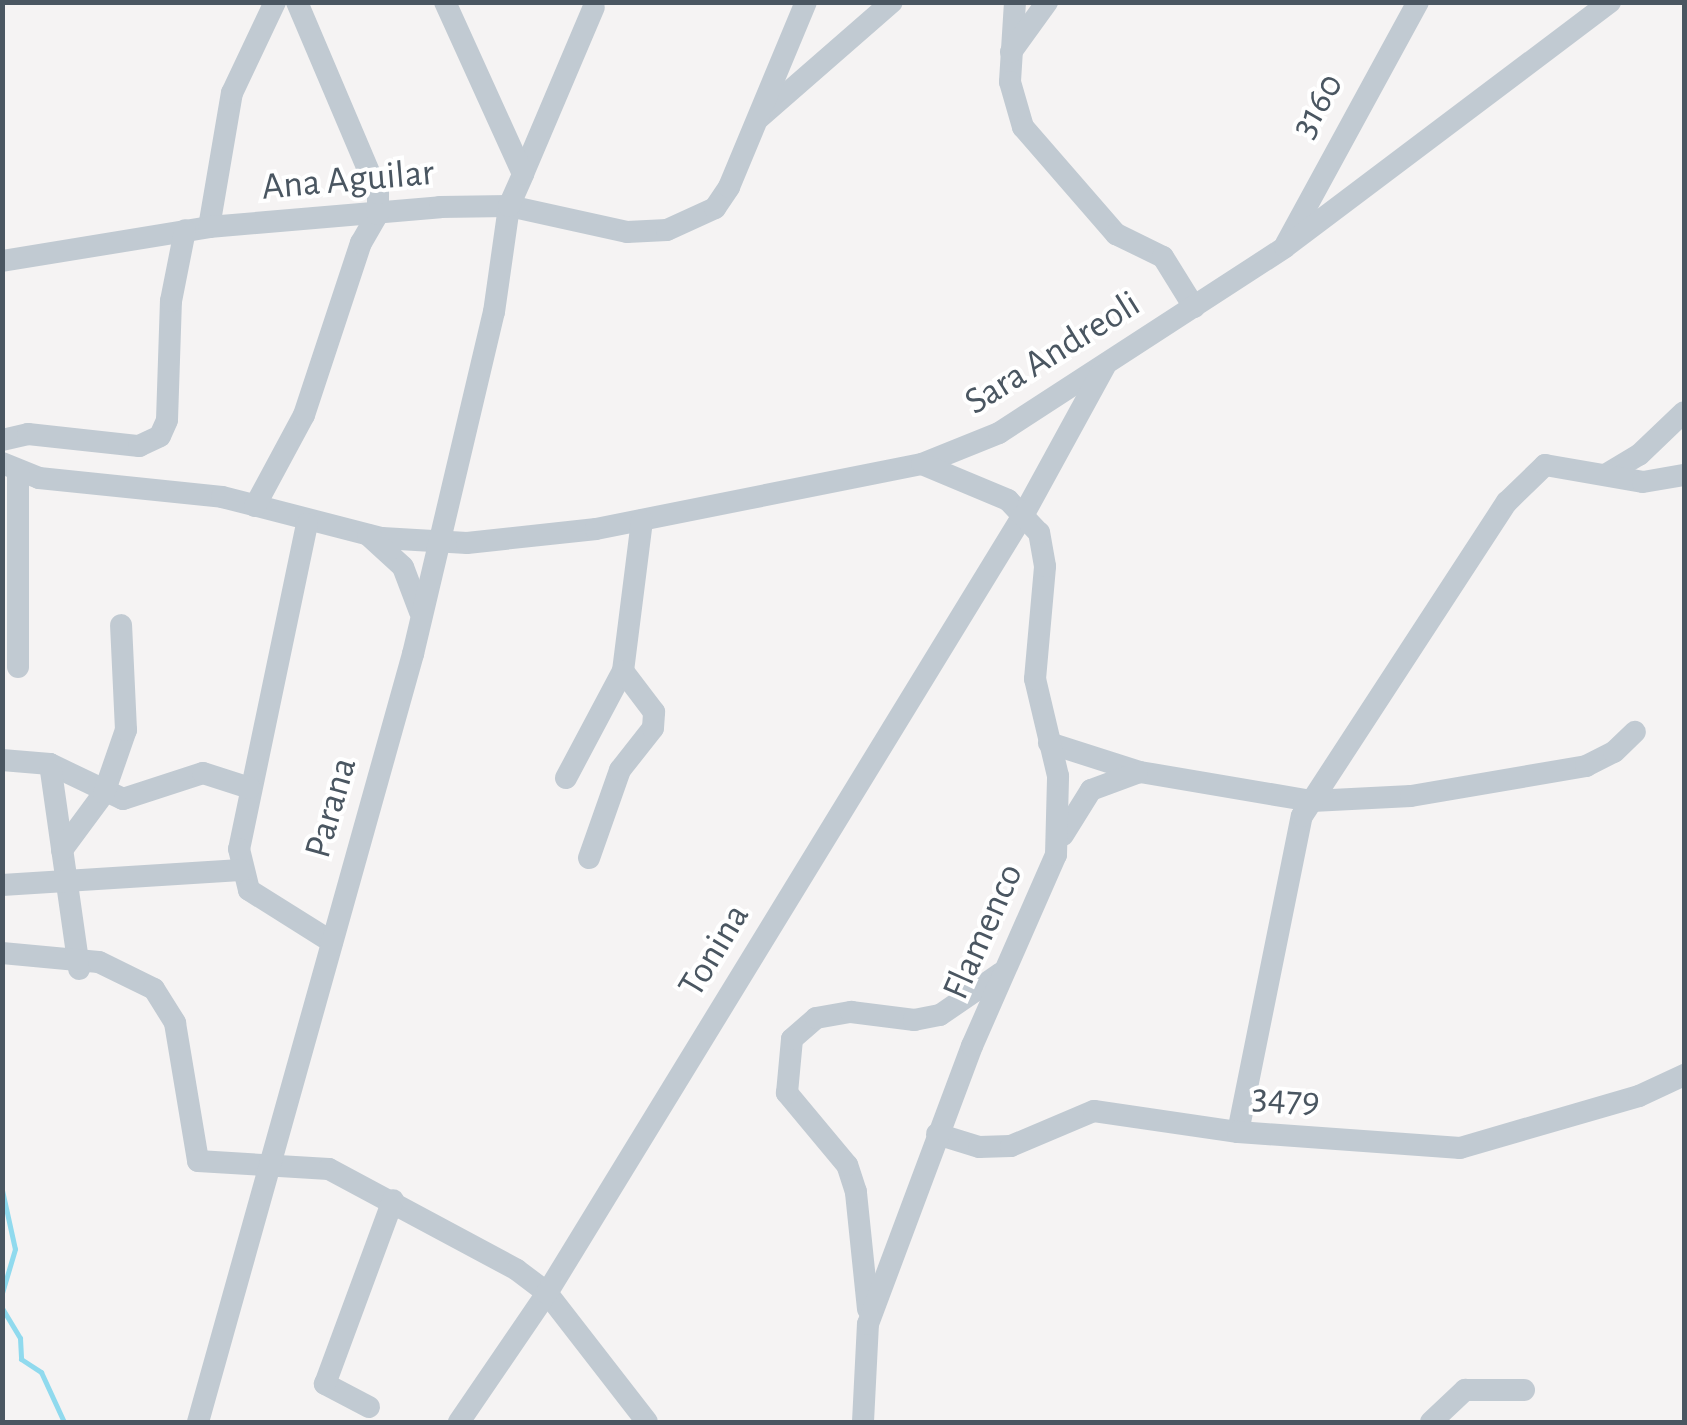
<!DOCTYPE html>
<html>
<head>
<meta charset="utf-8">
<style>
  body { margin:0 }
  #map { position:relative; width:1687px; height:1425px; overflow:hidden; background:#f5f3f3; font-family:"Alegreya Sans",sans-serif }
  div>[style] { position:absolute }
  .stream>* { height:5px; margin:-2.5px; padding:0 2.5px; transform-origin:2.5px; border-radius:2.5px; background:#90daee }
  .minor>* { height:22px; margin:-11px; padding:0 11px; transform-origin:11px; border-radius:11px; background:#c1cad2 }
  span { translate:-50% -50%; white-space:nowrap; text-align:center; line-height:1.15; -webkit-text-stroke:8px #fff; paint-order:stroke }
  .street-label { font-size:38px; color:#4a5661 }
  .frame { position:absolute; inset:0; border:5px solid #4a5661; pointer-events:none }
</style>
</head>
<body>
<div id="map">
  <div class="stream">
    <i style="left:2px;top:1190px;width:60px;rotate:77.6deg"></i>
    <i style="left:15px;top:1249px;width:46px;rotate:106.5deg"></i>
    <i style="left:2px;top:1308px;width:35px;rotate:59deg"></i>
    <i style="left:20px;top:1338px;width:21px;rotate:87deg"></i>
    <i style="left:21px;top:1359px;width:24px;rotate:33deg"></i>
    <i style="left:41px;top:1372px;width:55px;rotate:65.3deg"></i>
  </div>
  <div class="minor">
    <i style="left:1015px;top:2px;width:80px;rotate:93.6deg"></i>
    <i style="left:1010px;top:82px;width:47px;rotate:73.9deg"></i>
    <i style="left:1023px;top:127px;width:142px;rotate:49deg"></i>
    <i style="left:1116px;top:234px;width:52px;rotate:26.1deg"></i>
    <i style="left:1163px;top:257px;width:59px;rotate:58.2deg"></i>
    <i style="left:1011px;top:52px;width:62px;rotate:-54.2deg"></i>
    <i style="left:759px;top:118px;width:176px;rotate:-41.1deg"></i>
    <i style="left:523px;top:174px;width:181px;rotate:-67deg"></i>
    <i style="left:209px;top:227px;width:136px;rotate:-80.3deg"></i>
    <i style="left:232px;top:93px;width:101px;rotate:-64.7deg"></i>
    <i style="left:1286px;top:244px;width:276px;rotate:-61.4deg"></i>
    <i style="left:2px;top:261px;width:210px;rotate:-9.3deg"></i>
    <i style="left:209px;top:227px;width:232px;rotate:-4.9deg"></i>
    <i style="left:440px;top:207px;width:69px;rotate:-0.8deg"></i>
    <i style="left:509px;top:206px;width:121px;rotate:12.4deg"></i>
    <i style="left:627px;top:232px;width:40px;rotate:-2.9deg"></i>
    <i style="left:667px;top:230px;width:53px;rotate:-24.6deg"></i>
    <i style="left:715px;top:208px;width:25px;rotate:-56deg"></i>
    <i style="left:729px;top:187px;width:200px;rotate:-67.4deg"></i>
    <i style="left:2px;top:440px;width:27px;rotate:-13deg"></i>
    <i style="left:28px;top:434px;width:112px;rotate:6.2deg"></i>
    <i style="left:139px;top:446px;width:23px;rotate:-25deg"></i>
    <i style="left:160px;top:436px;width:17px;rotate:-66deg"></i>
    <i style="left:167px;top:420px;width:119px;rotate:-88.1deg"></i>
    <i style="left:171px;top:301px;width:72px;rotate:-78.8deg"></i>
    <i style="left:2px;top:463px;width:40px;rotate:22deg"></i>
    <i style="left:39px;top:478px;width:184px;rotate:5.9deg"></i>
    <i style="left:222px;top:497px;width:165px;rotate:14.4deg"></i>
    <i style="left:382px;top:538px;width:85px;rotate:3.4deg"></i>
    <i style="left:467px;top:543px;width:130px;rotate:-6.2deg"></i>
    <i style="left:596px;top:529px;width:332px;rotate:-11.3deg"></i>
    <i style="left:922px;top:464px;width:83px;rotate:-21.9deg"></i>
    <i style="left:999px;top:433px;width:341px;rotate:-33deg"></i>
    <i style="left:1285px;top:247px;width:407px;rotate:-37deg"></i>
    <i style="left:1607px;top:474px;width:37px;rotate:-31deg"></i>
    <i style="left:1639px;top:455px;width:62px;rotate:-43.7deg"></i>
    <i style="left:255px;top:506px;width:103px;rotate:-61.7deg"></i>
    <i style="left:304px;top:415px;width:181px;rotate:-71.7deg"></i>
    <i style="left:361px;top:243px;width:34px;rotate:-60deg"></i>
    <i style="left:378px;top:214px;width:21px;rotate:-90deg"></i>
    <i style="left:378px;top:193px;width:207px;rotate:-113deg"></i>
    <i style="left:307px;top:524px;width:332px;rotate:101.8deg"></i>
    <i style="left:239px;top:849px;width:42px;rotate:76.3deg"></i>
    <i style="left:249px;top:890px;width:98px;rotate:32.1deg"></i>
    <i style="left:368px;top:535px;width:47px;rotate:42.4deg"></i>
    <i style="left:403px;top:567px;width:48px;rotate:69.3deg"></i>
    <i style="left:18px;top:667px;width:196px;rotate:-90deg"></i>
    <i style="left:1049px;top:743px;width:96px;rotate:17.7deg"></i>
    <i style="left:1140px;top:772px;width:174px;rotate:9.6deg"></i>
    <i style="left:1312px;top:801px;width:99px;rotate:-2.9deg"></i>
    <i style="left:1411px;top:796px;width:178px;rotate:-9.7deg"></i>
    <i style="left:1586px;top:766px;width:31px;rotate:-27deg"></i>
    <i style="left:1614px;top:752px;width:29px;rotate:-44deg"></i>
    <i style="left:2px;top:760px;width:48px;rotate:4.8deg"></i>
    <i style="left:50px;top:764px;width:81px;rotate:25.6deg"></i>
    <i style="left:123px;top:799px;width:84px;rotate:-18deg"></i>
    <i style="left:203px;top:773px;width:49px;rotate:17.7deg"></i>
    <i style="left:50px;top:764px;width:207px;rotate:81.9deg"></i>
    <i style="left:566px;top:778px;width:121px;rotate:-62deg"></i>
    <i style="left:623px;top:671px;width:152px;rotate:-82.8deg"></i>
    <i style="left:1063px;top:835px;width:53px;rotate:-58.1deg"></i>
    <i style="left:1091px;top:790px;width:49px;rotate:-20.3deg"></i>
    <i style="left:62px;top:850px;width:71px;rotate:-53.6deg"></i>
    <i style="left:104px;top:793px;width:67px;rotate:-70.8deg"></i>
    <i style="left:126px;top:730px;width:105px;rotate:-92.7deg"></i>
    <i style="left:589px;top:858px;width:93px;rotate:-70.6deg"></i>
    <i style="left:620px;top:770px;width:53px;rotate:-51.8deg"></i>
    <i style="left:653px;top:728px;width:16px;rotate:-86deg"></i>
    <i style="left:654px;top:712px;width:51px;rotate:-127.1deg"></i>
    <i style="left:2px;top:885px;width:239px;rotate:-3.6deg"></i>
    <i style="left:2px;top:953px;width:97px;rotate:5.3deg"></i>
    <i style="left:99px;top:962px;width:61px;rotate:26.1deg"></i>
    <i style="left:154px;top:989px;width:40px;rotate:58deg"></i>
    <i style="left:175px;top:1023px;width:140px;rotate:80.5deg"></i>
    <i style="left:198px;top:1161px;width:131px;rotate:3.5deg"></i>
    <i style="left:329px;top:1169px;width:213px;rotate:28.2deg"></i>
    <i style="left:517px;top:1270px;width:38px;rotate:37deg"></i>
    <i style="left:547px;top:1293px;width:163px;rotate:52.2deg"></i>
    <i style="left:1238px;top:1132px;width:322px;rotate:-78.6deg"></i>
    <i style="left:1302px;top:816px;width:375px;rotate:-56.9deg"></i>
    <i style="left:1507px;top:502px;width:53px;rotate:-44.2deg"></i>
    <i style="left:1545px;top:465px;width:99px;rotate:9.8deg"></i>
    <i style="left:1643px;top:482px;width:42px;rotate:-9.7deg"></i>
    <i style="left:937px;top:1134px;width:44px;rotate:17.2deg"></i>
    <i style="left:979px;top:1147px;width:32px;rotate:-2deg"></i>
    <i style="left:1011px;top:1146px;width:90px;rotate:-22.9deg"></i>
    <i style="left:1094px;top:1111px;width:146px;rotate:8.3deg"></i>
    <i style="left:1238px;top:1132px;width:223px;rotate:4.1deg"></i>
    <i style="left:1460px;top:1148px;width:186px;rotate:-16.2deg"></i>
    <i style="left:1639px;top:1096px;width:50px;rotate:-25deg"></i>
    <i style="left:868px;top:1309px;width:118px;rotate:-95.9deg"></i>
    <i style="left:856px;top:1192px;width:28px;rotate:-108deg"></i>
    <i style="left:847px;top:1165px;width:94px;rotate:-129.8deg"></i>
    <i style="left:787px;top:1093px;width:54px;rotate:-84.7deg"></i>
    <i style="left:792px;top:1039px;width:32px;rotate:-41deg"></i>
    <i style="left:816px;top:1018px;width:36px;rotate:-10deg"></i>
    <i style="left:851px;top:1012px;width:64px;rotate:7.2deg"></i>
    <i style="left:914px;top:1020px;width:26px;rotate:-11deg"></i>
    <i style="left:940px;top:1015px;width:74px;rotate:-34.5deg"></i>
    <i style="left:369px;top:1407px;width:50px;rotate:-152.4deg"></i>
    <i style="left:325px;top:1384px;width:196px;rotate:-69.7deg"></i>
    <i style="left:198px;top:1422px;width:798px;rotate:-74.36deg"></i>
    <i style="left:413px;top:654px;width:351px;rotate:-76.7deg"></i>
    <i style="left:494px;top:312px;width:107px;rotate:-81.9deg"></i>
    <i style="left:509px;top:206px;width:35px;rotate:-66deg"></i>
    <i style="left:523px;top:174px;width:189px;rotate:-114.4deg"></i>
    <i style="left:459px;top:1422px;width:156px;rotate:-55.7deg"></i>
    <i style="left:547px;top:1293px;width:916px;rotate:-58.53deg"></i>
    <i style="left:1025px;top:512px;width:166px;rotate:-61.3deg"></i>
    <i style="left:863px;top:1422px;width:98px;rotate:-87.1deg"></i>
    <i style="left:868px;top:1324px;width:297px;rotate:-69.5deg"></i>
    <i style="left:972px;top:1046px;width:209px;rotate:-66.3deg"></i>
    <i style="left:1056px;top:855px;width:79px;rotate:-88.5deg"></i>
    <i style="left:1058px;top:776px;width:100px;rotate:-103.3deg"></i>
    <i style="left:1035px;top:679px;width:113px;rotate:-84.9deg"></i>
    <i style="left:1045px;top:566px;width:34px;rotate:-100deg"></i>
    <i style="left:1039px;top:533px;width:45px;rotate:-133.2deg"></i>
    <i style="left:1008px;top:500px;width:93px;rotate:-157.3deg"></i>
    <i style="left:1431px;top:1422px;width:47px;rotate:-43.3deg"></i>
    <i style="left:1465px;top:1390px;width:59px"></i>
  </div>
  <div class="street-label">
    <span style="left:1318px;top:106px;rotate:-60deg">3160</span>
    <span style="left:348px;top:181px;rotate:-5deg">Ana Aguilar</span>
    <span style="left:1053px;top:354px;rotate:-32deg">Sara Andreoli</span>
    <span style="left:332px;top:808px;rotate:-74deg">Parana</span>
    <span style="left:984px;top:932px;rotate:-66deg">Flamenco</span>
    <span style="left:715px;top:951px;rotate:-59deg">Tonina</span>
    <span style="left:1286px;top:1100px;rotate:4deg">3479</span>
  </div>
  <div class="frame"></div>
</div>
</body>
</html>
